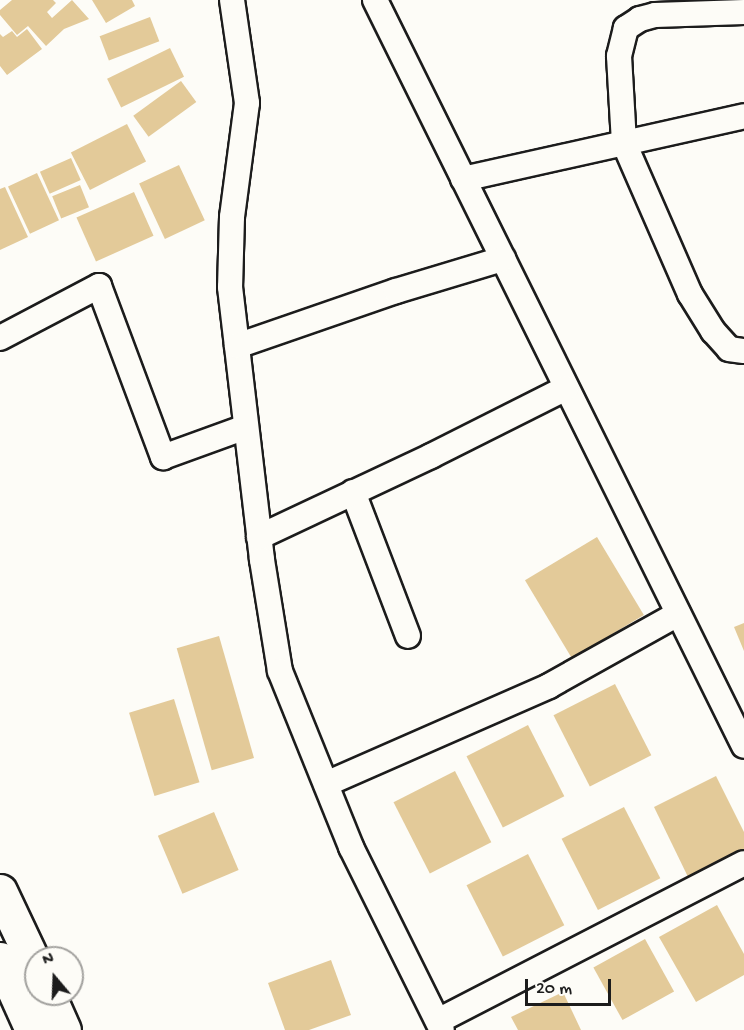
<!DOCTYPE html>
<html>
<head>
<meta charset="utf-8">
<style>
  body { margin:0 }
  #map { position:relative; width:744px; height:1030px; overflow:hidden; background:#fdfcf7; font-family:"Gochi Hand",sans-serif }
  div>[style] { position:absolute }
  .building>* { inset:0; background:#e3ca99; transform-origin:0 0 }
  .roads { filter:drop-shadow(2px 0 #1c1c1c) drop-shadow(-2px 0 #1c1c1c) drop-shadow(0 2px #1c1c1c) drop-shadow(0 -2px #1c1c1c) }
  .street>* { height:24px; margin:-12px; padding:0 12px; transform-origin:12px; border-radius:12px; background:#fdfcf7 }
  .primary>* { height:33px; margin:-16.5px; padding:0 16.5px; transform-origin:16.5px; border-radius:16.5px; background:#fdfcf7 }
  span { translate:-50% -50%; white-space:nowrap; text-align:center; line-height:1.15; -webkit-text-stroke:4.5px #fdfcf7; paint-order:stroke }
  .north { position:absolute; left:24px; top:946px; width:60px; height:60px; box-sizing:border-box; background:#fdfcf7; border:2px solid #a3a29f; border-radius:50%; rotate:341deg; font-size:16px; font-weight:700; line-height:24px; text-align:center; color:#1c1c1c }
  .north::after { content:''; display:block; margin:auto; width:21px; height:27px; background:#1c1c1c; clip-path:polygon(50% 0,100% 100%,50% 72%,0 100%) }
  .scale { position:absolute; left:525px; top:979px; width:86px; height:27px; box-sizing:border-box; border:3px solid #1c1c1c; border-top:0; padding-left:8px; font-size:18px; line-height:21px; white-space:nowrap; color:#1c1c1c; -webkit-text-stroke:4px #fdfcf7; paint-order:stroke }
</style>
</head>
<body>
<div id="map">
  <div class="building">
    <i style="clip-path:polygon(12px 0,53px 0,56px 3px,47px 12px,52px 18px,72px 0,89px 19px,64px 29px,46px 46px,28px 26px,17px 35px,0 15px,0 10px)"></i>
    <i style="clip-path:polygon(92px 0,132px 0,135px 6px,106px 23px)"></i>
    <i style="left:150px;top:17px;width:26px;height:54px;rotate:69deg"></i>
    <i style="clip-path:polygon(27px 29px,42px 49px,7px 75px,0 66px,0 34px,3px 37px,12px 31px,17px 37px)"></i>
    <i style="left:170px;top:48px;width:32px;height:70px;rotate:64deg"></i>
    <i style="left:181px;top:81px;width:26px;height:59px;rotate:54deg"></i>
    <i style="left:127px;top:124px;width:42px;height:63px;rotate:63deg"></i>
    <i style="left:71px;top:158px;width:24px;height:34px;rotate:66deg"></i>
    <i style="left:179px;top:165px;width:61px;height:44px;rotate:65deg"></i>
    <i style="left:37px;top:173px;width:52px;height:32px;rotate:65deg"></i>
    <i style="left:80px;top:185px;width:24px;height:30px;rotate:68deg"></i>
    <i style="clip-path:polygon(5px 187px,28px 237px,0 250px,0 189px)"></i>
    <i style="left:134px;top:192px;width:48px;height:63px;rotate:66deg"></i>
    <i style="left:597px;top:537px;width:91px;height:84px;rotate:59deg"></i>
    <i style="clip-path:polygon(744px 623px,744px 651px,734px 627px)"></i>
    <i style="left:219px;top:636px;width:127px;height:44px;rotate:74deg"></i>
    <i style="left:615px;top:684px;width:80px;height:69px;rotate:63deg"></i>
    <i style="left:174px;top:699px;width:87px;height:47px;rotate:73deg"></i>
    <i style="left:528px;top:725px;width:80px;height:69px;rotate:63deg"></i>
    <i style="left:455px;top:771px;width:80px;height:69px;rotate:63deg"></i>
    <i style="clip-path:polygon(716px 776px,744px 832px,744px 852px,689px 879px,654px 807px)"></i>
    <i style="left:624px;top:807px;width:80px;height:70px;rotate:63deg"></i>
    <i style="left:214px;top:812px;width:63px;height:61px;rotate:67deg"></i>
    <i style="left:528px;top:854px;width:80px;height:69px;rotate:63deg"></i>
    <i style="clip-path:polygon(717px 905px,744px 954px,744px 975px,696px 1002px,659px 937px)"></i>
    <i style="left:645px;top:939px;width:60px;height:59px;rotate:61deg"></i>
    <i style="clip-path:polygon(331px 960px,351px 1015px,309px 1030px,285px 1030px,268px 983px)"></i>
    <i style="clip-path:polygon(563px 992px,581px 1030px,518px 1030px,511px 1017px)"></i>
  </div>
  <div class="roads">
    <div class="street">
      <i style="left:232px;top:0;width:104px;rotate:81.7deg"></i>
      <i style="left:247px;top:103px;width:115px;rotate:97.5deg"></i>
      <i style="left:232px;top:217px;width:70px;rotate:91.6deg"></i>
      <i style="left:230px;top:287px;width:275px;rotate:83.3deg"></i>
      <i style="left:262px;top:560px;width:112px;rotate:80.8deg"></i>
      <i style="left:280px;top:671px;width:190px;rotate:68deg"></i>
      <i style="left:351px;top:847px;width:204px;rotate:63.6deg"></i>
      <i style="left:375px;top:0;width:832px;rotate:63.68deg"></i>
      <i style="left:744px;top:12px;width:89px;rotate:178.1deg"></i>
      <i style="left:655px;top:15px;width:16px;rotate:165deg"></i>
      <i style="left:640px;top:19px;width:17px;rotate:147deg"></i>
      <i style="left:626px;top:28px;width:29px;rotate:104deg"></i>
      <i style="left:619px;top:56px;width:87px;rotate:86.7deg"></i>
      <i style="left:624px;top:143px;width:165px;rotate:66.4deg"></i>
      <i style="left:690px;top:294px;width:44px;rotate:58.1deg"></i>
      <i style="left:713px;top:331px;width:24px;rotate:48deg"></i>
      <i style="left:729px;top:349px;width:15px;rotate:8deg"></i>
      <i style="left:463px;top:179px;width:288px;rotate:-12.6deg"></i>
      <i style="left:0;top:338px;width:112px;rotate:-27.7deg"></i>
      <i style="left:99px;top:286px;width:183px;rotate:69.5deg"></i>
      <i style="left:163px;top:457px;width:88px;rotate:-19.9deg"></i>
      <i style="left:237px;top:346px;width:168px;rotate:-19.1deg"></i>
      <i style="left:396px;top:291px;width:112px;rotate:-16.7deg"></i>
      <i style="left:353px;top:492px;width:154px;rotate:69.1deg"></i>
      <i style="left:259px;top:537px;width:190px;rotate:-25.2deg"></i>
      <i style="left:431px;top:456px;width:151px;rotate:-26.7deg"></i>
      <i style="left:326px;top:784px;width:244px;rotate:-23.7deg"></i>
      <i style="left:549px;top:686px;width:148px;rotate:-29.2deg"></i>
      <i style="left:438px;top:1021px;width:344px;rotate:-27.3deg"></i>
    </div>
    <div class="primary">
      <i style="left:0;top:891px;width:84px;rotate:64.7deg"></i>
      <i style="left:0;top:959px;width:78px;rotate:65.7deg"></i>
      <i style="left:48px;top:994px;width:39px;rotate:66deg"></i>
    </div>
  </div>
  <div class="north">N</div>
  <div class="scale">20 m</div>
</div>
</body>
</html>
